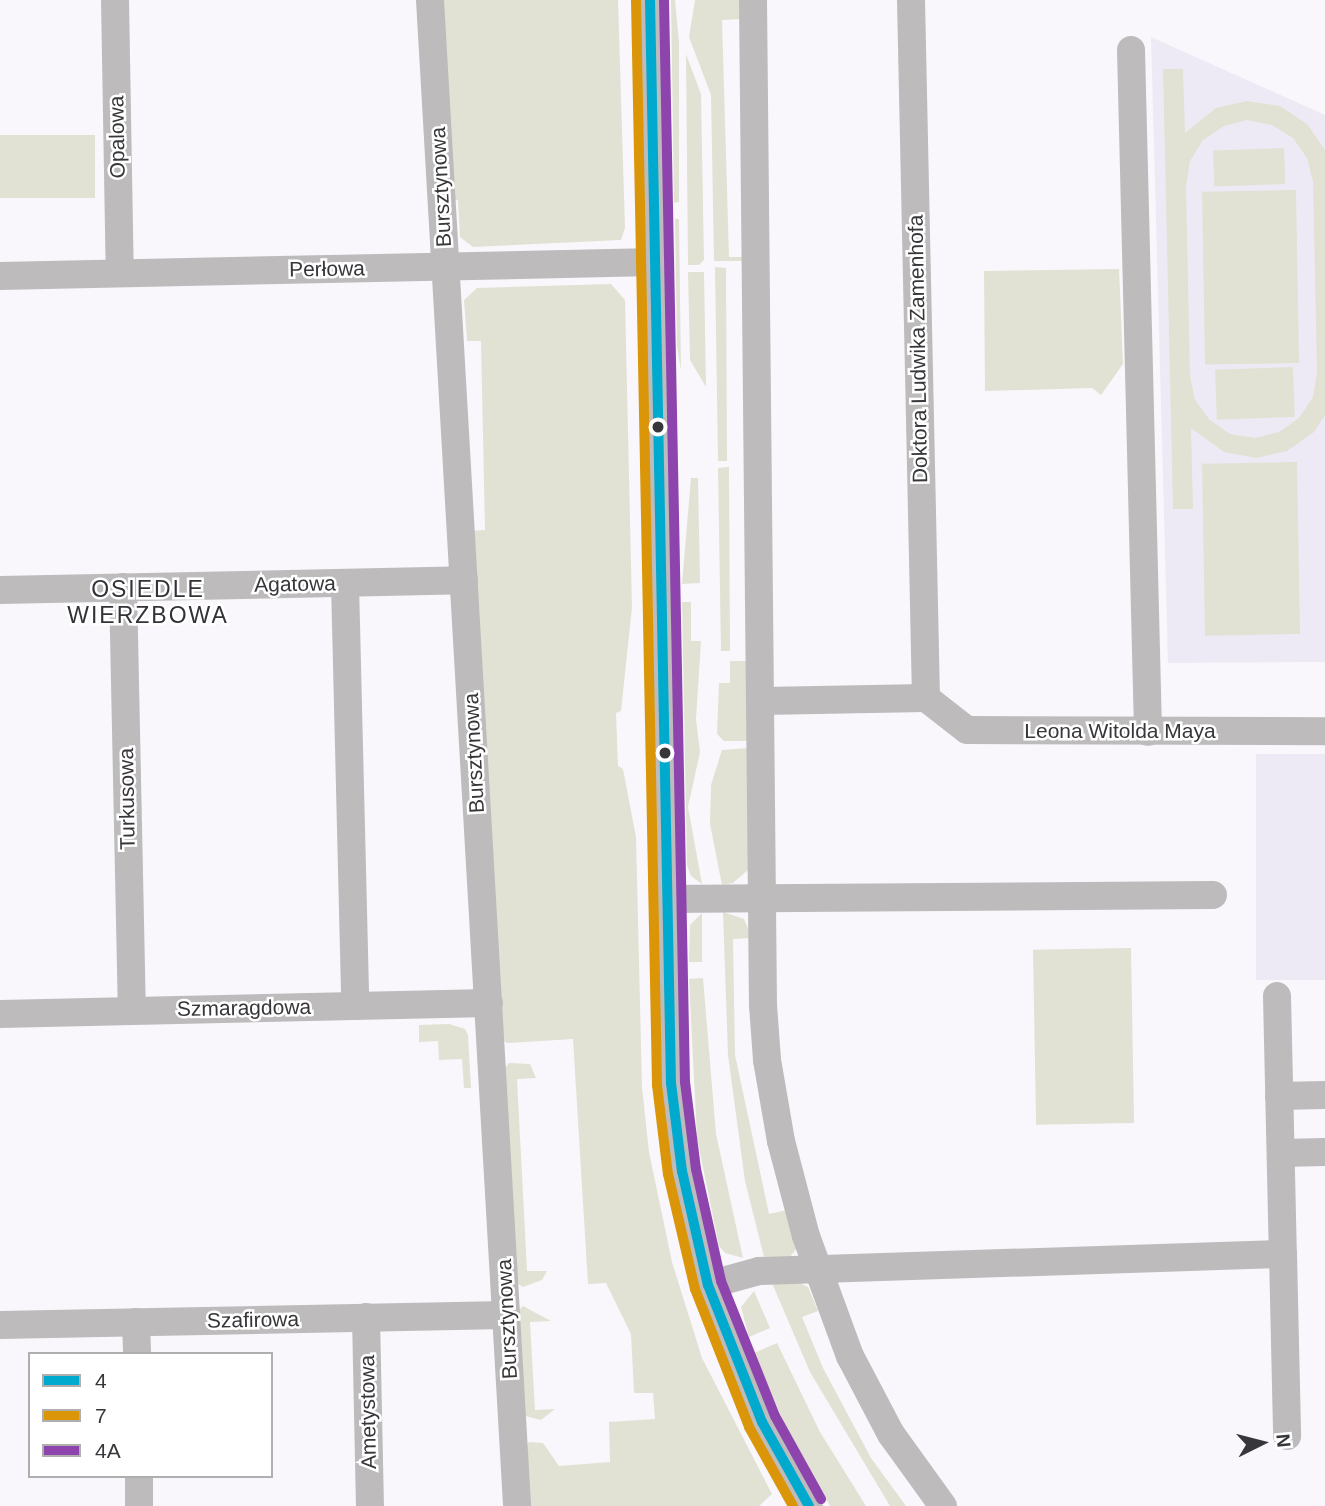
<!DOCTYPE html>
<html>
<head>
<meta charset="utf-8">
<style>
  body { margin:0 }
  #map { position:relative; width:1325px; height:1506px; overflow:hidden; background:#f9f7fc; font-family:Arial,sans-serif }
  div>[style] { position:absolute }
  .built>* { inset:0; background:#eeeaf5; transform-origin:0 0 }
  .green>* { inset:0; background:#e1e2d3; transform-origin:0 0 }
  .minor>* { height:28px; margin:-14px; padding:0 14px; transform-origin:14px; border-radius:14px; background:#bdbbbb }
  .bus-1>* { height:10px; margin:-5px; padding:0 5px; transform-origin:5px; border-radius:5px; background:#00a9ce }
  .bus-2>* { height:10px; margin:-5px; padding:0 5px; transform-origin:5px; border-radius:5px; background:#da9509 }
  .bus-3>* { height:10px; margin:-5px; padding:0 5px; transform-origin:5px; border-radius:5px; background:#8e44ad }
  .dots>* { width:19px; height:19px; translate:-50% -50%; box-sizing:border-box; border:4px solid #fff; border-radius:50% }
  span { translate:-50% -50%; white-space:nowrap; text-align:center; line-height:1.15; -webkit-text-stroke:5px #fff; paint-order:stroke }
  .street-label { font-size:21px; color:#37363a }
  .neighbourhood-label { font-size:23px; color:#343239; letter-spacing:2px }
  .legend { position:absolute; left:28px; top:1352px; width:245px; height:126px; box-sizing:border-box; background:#fff; border:2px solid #afafb0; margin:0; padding:9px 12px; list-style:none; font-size:21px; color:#37363a }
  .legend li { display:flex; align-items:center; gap:14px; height:35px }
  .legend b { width:35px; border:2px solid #afafb0 }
  .north { position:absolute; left:1227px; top:1408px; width:70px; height:70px; -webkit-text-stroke:5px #fff; paint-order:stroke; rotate:84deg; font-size:19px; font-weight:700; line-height:28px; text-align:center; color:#37363a }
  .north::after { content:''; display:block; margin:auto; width:24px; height:32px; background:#37363a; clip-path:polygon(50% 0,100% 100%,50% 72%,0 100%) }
</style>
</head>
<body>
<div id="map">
  <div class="built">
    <i style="clip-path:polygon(1151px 37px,1325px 115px,1325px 662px,1168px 663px)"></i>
    <i style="left:1325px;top:754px;width:226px;height:69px;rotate:90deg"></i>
  </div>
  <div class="green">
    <i style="clip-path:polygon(442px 0,618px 0,625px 228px,621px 240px,473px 247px,460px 237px,458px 200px,453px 200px)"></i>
    <i style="clip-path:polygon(671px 0,675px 0,679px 42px,679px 202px,674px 203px)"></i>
    <i style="clip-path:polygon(695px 0,742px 0,742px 19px,722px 20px,729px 257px,745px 257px,745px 261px,714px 261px,711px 95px,689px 37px)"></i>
    <i style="clip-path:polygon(686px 54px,701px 94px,704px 260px,699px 265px,688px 265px)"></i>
    <i style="clip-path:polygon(evenodd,1163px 69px,1183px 69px,1185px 133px,1216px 108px,1247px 101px,1280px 106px,1307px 124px,1325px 150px,1325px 415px,1314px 432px,1287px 451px,1256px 458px,1224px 452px,1191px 428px,1193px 509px,1173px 509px,1163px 69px,1247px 120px,1272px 125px,1293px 138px,1307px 158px,1313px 182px,1317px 372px,1313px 397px,1299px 418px,1279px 432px,1255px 438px,1230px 434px,1210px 420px,1195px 400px,1190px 376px,1186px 186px,1190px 161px,1203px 140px,1224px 126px,1247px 120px)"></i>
    <i style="left:95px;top:135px;width:63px;height:95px;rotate:90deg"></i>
    <i style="left:1284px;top:148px;width:36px;height:71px;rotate:88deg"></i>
    <i style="left:1296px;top:190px;width:173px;height:94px;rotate:89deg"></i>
    <i style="clip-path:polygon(675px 219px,679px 219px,681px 371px,677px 345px)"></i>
    <i style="clip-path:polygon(715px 267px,726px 268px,727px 461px,718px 461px)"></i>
    <i style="clip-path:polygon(1119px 269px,1123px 364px,1101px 395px,1092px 388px,985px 391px,984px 271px)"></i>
    <i style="clip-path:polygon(688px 272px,704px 272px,706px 387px,690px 360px)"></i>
    <i style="clip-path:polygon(611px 284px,625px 300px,632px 607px,621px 711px,616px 713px,618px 766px,623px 769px,636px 837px,642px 1087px,649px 1152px,672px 1262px,702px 1358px,772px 1494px,759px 1506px,529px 1506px,526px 1447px,529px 1442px,543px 1443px,559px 1466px,610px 1462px,609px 1422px,655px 1419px,653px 1393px,634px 1393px,631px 1334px,606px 1283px,588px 1284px,573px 1039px,507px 1043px,502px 1039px,467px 531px,485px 530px,481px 341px,467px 341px,464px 300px,477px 288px)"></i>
    <i style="left:1293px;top:367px;width:50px;height:78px;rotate:88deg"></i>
    <i style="left:1297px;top:462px;width:172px;height:95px;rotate:89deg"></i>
    <i style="clip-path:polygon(729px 467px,730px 651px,721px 651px,718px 468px)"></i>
    <i style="clip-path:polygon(691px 478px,698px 478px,700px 583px,682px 584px)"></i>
    <i style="clip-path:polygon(682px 602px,691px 602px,691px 641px,701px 641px,696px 719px,700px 752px,688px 807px,702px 884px,691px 876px,687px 865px)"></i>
    <i style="clip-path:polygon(730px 661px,748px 661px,749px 741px,724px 741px,717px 734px,719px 683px,730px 683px)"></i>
    <i style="clip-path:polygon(749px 748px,749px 869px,733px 883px,722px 885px,710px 824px,711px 785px,722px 750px)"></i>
    <i style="clip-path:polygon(723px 912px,744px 919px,752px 938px,733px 939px,735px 1055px,769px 1214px,787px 1210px,797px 1248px,790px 1257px,764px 1257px,745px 1181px,728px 1055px)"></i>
    <i style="clip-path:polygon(702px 913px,702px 962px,689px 962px,690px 925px)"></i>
    <i style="left:1131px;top:948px;width:175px;height:98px;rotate:89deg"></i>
    <i style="clip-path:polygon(703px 978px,716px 1134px,743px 1258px,725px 1253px,719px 1246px,697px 1138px,689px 979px)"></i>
    <i style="clip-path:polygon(449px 1024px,465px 1029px,468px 1035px,471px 1088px,464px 1088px,462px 1059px,439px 1060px,438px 1041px,419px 1042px,419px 1025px)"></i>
    <i style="clip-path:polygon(509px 1063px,530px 1064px,536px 1078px,517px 1079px,527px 1271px,547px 1271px,542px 1280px,523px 1287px,517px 1283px,504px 1069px)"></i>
    <i style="clip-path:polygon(797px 1282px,808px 1287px,818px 1311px,802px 1317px,823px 1368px,871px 1458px,906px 1506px,890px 1506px,810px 1372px,772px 1283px)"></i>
    <i style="clip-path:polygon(754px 1291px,770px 1328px,749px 1337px,741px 1307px)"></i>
    <i style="clip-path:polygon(523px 1306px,551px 1321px,530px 1322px,535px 1410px,555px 1409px,541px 1420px,525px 1416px,518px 1311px)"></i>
    <i style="clip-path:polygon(777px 1343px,820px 1432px,866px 1506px,830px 1506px,794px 1446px,754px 1353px)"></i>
  </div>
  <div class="minor">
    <i style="left:115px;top:0;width:273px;rotate:89deg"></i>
    <i style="left:430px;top:0;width:1509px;rotate:86.69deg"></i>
    <i style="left:650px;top:0;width:1083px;rotate:88.89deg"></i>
    <i style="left:671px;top:1083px;width:89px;rotate:82.9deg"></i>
    <i style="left:682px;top:1171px;width:117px;rotate:77.2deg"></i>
    <i style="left:708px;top:1285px;width:147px;rotate:68.5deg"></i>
    <i style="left:762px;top:1422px;width:96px;rotate:60.8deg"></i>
    <i style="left:753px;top:0;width:1005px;rotate:89.43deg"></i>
    <i style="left:763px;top:1005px;width:55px;rotate:85.8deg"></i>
    <i style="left:767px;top:1060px;width:82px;rotate:80.2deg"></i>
    <i style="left:781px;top:1141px;width:98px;rotate:75.3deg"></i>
    <i style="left:806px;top:1236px;width:128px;rotate:69.9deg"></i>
    <i style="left:850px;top:1356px;width:88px;rotate:62.3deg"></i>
    <i style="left:891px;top:1434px;width:89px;rotate:54.2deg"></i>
    <i style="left:911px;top:0;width:698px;rotate:88.77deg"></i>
    <i style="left:1131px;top:50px;width:682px;rotate:88.57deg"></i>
    <i style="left:0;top:276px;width:655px;rotate:-1.22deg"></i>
    <i style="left:345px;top:583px;width:423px;rotate:88.6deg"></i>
    <i style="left:123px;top:587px;width:424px;rotate:88.8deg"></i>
    <i style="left:0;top:590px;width:464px;rotate:-1.2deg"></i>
    <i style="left:926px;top:698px;width:52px;rotate:38deg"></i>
    <i style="left:967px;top:730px;width:358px;rotate:0.2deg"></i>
    <i style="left:761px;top:701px;width:165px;rotate:-1deg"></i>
    <i style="left:666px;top:899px;width:547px;rotate:-0.42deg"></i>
    <i style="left:1277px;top:996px;width:258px;rotate:88.7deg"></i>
    <i style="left:0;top:1014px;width:489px;rotate:-1.3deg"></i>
    <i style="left:1279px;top:1096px;width:46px;rotate:-1.2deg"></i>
    <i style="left:1281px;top:1153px;width:44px;rotate:-1.3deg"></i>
    <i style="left:708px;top:1285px;width:53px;rotate:-15.4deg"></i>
    <i style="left:759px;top:1271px;width:524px;rotate:-1.86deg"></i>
    <i style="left:1283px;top:1254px;width:182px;rotate:88.7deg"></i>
    <i style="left:366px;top:1317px;width:189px;rotate:88.8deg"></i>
    <i style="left:136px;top:1322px;width:32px;rotate:88deg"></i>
    <i style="left:0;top:1325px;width:506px;rotate:-1.13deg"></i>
    <i style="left:139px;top:1476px;width:30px;rotate:90deg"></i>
  </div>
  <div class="bus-1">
    <i style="left:650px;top:0;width:1083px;rotate:88.89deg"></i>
    <i style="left:671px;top:1083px;width:89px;rotate:82.9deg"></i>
    <i style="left:682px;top:1171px;width:117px;rotate:77.2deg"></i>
    <i style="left:708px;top:1285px;width:147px;rotate:68.5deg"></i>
    <i style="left:762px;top:1422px;width:96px;rotate:60.8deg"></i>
  </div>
  <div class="bus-2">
    <i style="left:636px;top:0;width:1085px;rotate:88.89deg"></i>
    <i style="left:657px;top:1085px;width:90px;rotate:83deg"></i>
    <i style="left:668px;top:1174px;width:118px;rotate:76.8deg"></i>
    <i style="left:695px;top:1289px;width:148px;rotate:68.6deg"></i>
    <i style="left:749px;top:1427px;width:90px;rotate:60.9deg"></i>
  </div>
  <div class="bus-3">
    <i style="left:664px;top:0;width:1082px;rotate:88.89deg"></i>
    <i style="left:685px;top:1082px;width:88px;rotate:82.8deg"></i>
    <i style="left:696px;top:1169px;width:115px;rotate:77.4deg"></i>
    <i style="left:721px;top:1281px;width:145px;rotate:68.2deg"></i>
    <i style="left:775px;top:1416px;width:95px;rotate:61deg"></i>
  </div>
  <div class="dots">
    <i style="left:658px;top:427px;background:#37363a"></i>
    <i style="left:665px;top:753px;background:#37363a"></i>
  </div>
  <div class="street-label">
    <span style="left:117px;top:137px;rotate:-91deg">Opalowa</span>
    <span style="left:441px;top:187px;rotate:-93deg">Bursztynowa</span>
    <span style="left:327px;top:269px;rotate:-1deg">Perłowa</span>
    <span style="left:918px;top:349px;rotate:-91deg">Doktora Ludwika Zamenhofa</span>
    <span style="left:295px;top:584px;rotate:-1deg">Agatowa</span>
    <span style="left:1120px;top:731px">Leona Witolda Maya</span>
    <span style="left:474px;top:753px;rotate:-93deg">Bursztynowa</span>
    <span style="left:127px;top:799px;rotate:-91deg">Turkusowa</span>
    <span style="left:244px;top:1008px;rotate:-1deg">Szmaragdowa</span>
    <span style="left:507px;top:1319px;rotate:-93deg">Bursztynowa</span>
    <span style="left:253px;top:1320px;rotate:-1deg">Szafirowa</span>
    <span style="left:368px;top:1412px;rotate:-91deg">Ametystowa</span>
  </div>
  <div class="neighbourhood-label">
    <span style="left:148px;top:602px">OSIEDLE<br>WIERZBOWA</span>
  </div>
  <ul class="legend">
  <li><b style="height:9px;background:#00a9ce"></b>4</li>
  <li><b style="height:9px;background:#da9509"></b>7</li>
  <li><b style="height:9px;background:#8e44ad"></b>4A</li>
  </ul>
  <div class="north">N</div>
</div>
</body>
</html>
